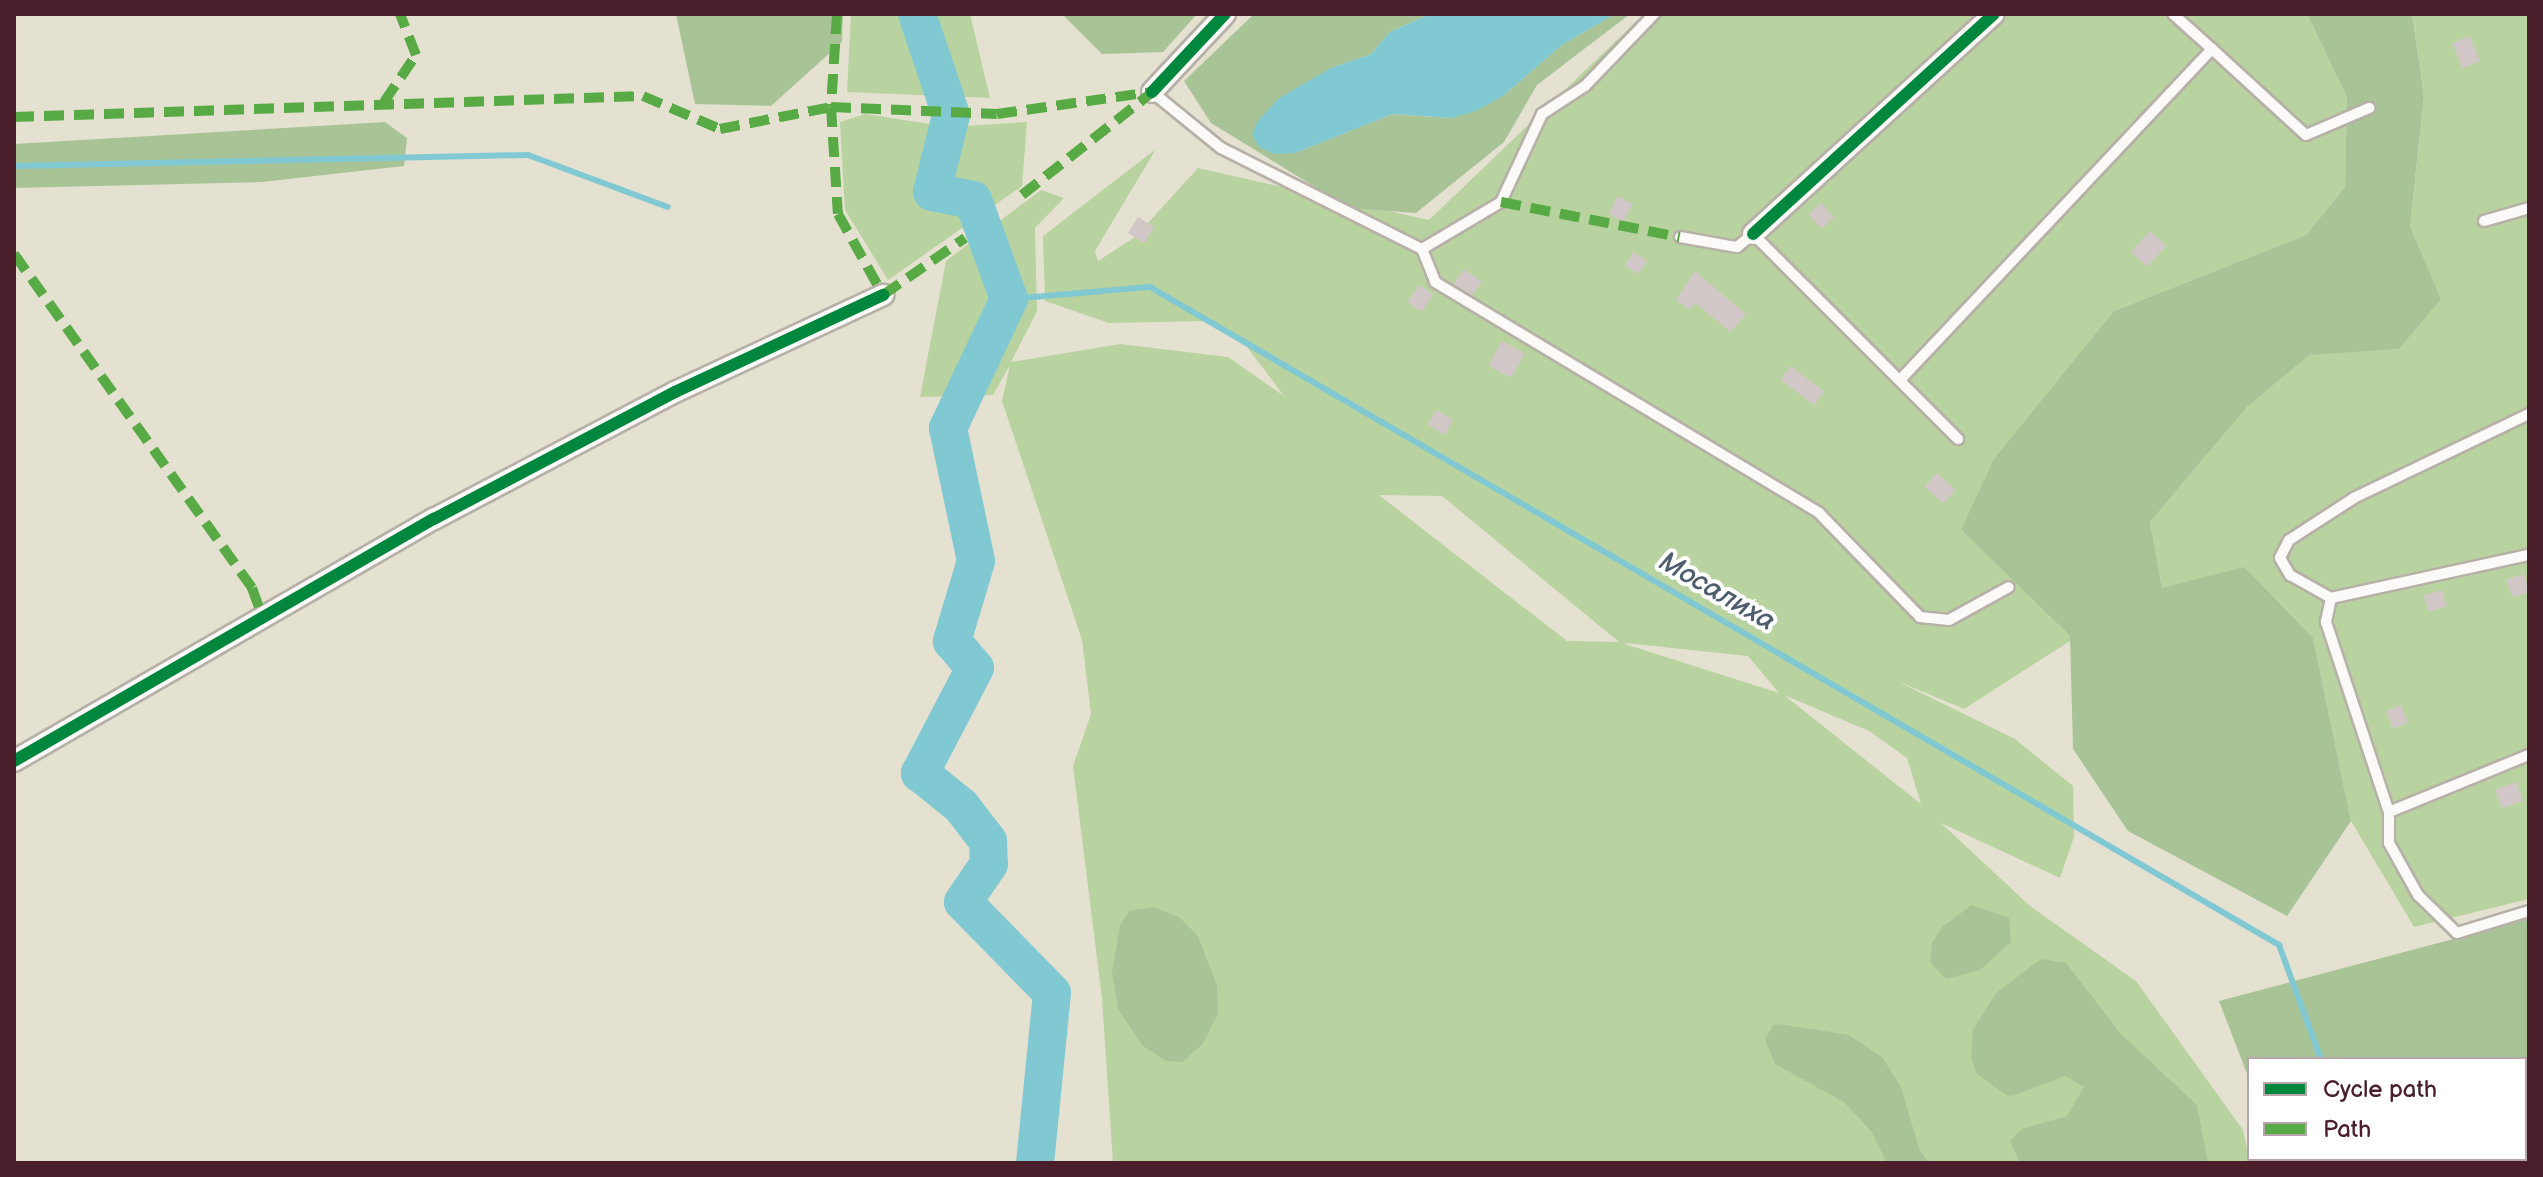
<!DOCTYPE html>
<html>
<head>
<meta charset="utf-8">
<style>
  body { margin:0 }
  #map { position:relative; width:2543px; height:1177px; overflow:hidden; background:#e5e1d1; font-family:"Balsamiq Sans",sans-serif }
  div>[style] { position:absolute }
  .green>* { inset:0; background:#b8d3a0 }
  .forest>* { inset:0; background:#a8c497 }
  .water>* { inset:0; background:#80c8d2 }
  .stream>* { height:6px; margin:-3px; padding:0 3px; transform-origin:3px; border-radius:3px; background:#80c8d2 }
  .river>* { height:38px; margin:-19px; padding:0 19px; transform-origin:19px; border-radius:19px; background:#80c8d2 }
  .building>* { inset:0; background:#d2c7c7; transform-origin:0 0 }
  .roads { filter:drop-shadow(2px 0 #b7b0a7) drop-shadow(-2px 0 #b7b0a7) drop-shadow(0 2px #b7b0a7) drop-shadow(0 -2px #b7b0a7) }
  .lane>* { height:10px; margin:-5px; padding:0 5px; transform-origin:5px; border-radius:5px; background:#fbfaf8 }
  .street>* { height:20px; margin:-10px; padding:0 10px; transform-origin:10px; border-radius:10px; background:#fbfaf8 }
  .quiet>* { height:10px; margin-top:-5px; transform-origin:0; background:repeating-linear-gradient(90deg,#57aa44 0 20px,transparent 0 30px) }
  .cycleway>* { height:12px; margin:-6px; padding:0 6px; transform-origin:6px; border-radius:6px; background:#00873e }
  span { translate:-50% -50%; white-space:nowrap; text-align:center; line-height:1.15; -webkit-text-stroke:8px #fff; paint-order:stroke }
  .water-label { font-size:28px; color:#4e5e6e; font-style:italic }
  .frame { position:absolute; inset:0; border:16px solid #4a1f2b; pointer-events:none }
  .legend { position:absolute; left:2247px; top:1057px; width:280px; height:104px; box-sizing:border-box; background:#fff; border:2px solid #b7a5aa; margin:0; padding:10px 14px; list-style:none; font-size:24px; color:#4a1f2b }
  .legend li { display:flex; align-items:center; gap:16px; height:40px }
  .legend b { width:40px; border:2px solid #b7a5aa }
</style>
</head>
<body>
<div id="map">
  <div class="green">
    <i style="clip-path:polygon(851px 14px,970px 14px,990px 98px,847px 92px)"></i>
    <i style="clip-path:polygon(evenodd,1644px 14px,2307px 14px,2347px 97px,2345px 187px,2306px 235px,2114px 311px,1961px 530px,2073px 639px,1964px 709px,1897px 681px,2015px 739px,2073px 786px,2074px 837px,2060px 878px,1941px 823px,2030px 906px,2136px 981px,2243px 1130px,2249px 1159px,2257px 1163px,1113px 1163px,1102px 999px,1073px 766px,1091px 714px,1082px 640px,1002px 401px,1010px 365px,993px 395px,920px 397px,946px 261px,1041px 190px,1064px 198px,1035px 228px,1037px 311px,1011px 362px,1120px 344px,1228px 357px,1284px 396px,1241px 339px,1208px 321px,1109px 323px,1045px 301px,1043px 236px,1156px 149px,1095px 251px,1098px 261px,1135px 237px,1198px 168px,1429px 220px,1644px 14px,1379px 495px,1442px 496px,1619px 642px,1567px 641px,1379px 495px,1644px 14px,1625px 643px,1748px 656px,1779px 693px,1625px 644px,1625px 643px,1644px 14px,1784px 695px,1869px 731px,1907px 758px,1921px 804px,1784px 695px)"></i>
    <i style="clip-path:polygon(2412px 14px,2529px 14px,2529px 899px,2414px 927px,2351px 821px,2313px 638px,2162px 588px,2150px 522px,2247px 407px,2309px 354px,2398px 349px,2441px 299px,2410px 226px,2424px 96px)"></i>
    <i style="clip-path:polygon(865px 114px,950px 127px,1027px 122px,1022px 186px,888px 280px,845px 210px,840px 122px)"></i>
  </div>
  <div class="forest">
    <i style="clip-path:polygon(676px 14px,843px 14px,842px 42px,771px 106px,695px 104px)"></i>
    <i style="clip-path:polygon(1062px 14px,1197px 14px,1163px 52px,1102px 54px)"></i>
    <i style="clip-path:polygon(1254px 14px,1430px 14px,1390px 32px,1371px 54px,1331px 68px,1295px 153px,1393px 114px,1451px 118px,1503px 96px,1562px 45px,1615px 14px,1630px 14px,1537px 85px,1504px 142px,1416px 213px,1349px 208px,1211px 123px,1184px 81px)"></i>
    <i style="clip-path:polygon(2307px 14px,2412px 14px,2424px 96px,2410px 226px,2441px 299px,2399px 349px,2309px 355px,2247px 407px,2150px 522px,2162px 588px,2244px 567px,2313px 638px,2351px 821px,2287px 916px,2128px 831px,2073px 749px,2070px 636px,1961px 530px,1994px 459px,2114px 311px,2306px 235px,2345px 187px,2347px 97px)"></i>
    <i style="clip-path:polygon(385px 122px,407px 138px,404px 166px,262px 182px,14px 188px,14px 144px)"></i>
    <i style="clip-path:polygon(1972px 905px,2009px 918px,2011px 942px,1980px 970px,1946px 979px,1930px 962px,1932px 943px,1943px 926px)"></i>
    <i style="clip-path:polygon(1153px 907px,1179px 917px,1198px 936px,1217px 986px,1218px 1013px,1202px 1045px,1182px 1062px,1166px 1061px,1143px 1046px,1118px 1009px,1112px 973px,1120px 926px,1129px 911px)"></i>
    <i style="clip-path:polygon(2529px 919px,2529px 1163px,2282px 1163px,2280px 1159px,2525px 1159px,2525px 1059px,2249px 1059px,2249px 1079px,2219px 1001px)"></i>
    <i style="clip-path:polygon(2041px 959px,2066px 963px,2121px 1034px,2197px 1105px,2208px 1163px,2020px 1163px,2010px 1141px,2022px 1129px,2067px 1116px,2084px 1087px,2065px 1076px,2009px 1097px,1977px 1074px,1971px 1057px,1973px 1030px,1996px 993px)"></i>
    <i style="clip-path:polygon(1779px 1024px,1849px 1035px,1882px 1057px,1901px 1087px,1919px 1148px,1928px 1163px,1887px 1163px,1871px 1131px,1844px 1102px,1775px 1064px,1765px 1040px,1773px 1025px)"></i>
  </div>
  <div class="water">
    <i style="clip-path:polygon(1430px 14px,1615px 14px,1562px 45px,1503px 96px,1476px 111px,1451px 118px,1393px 114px,1295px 153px,1274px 154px,1259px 147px,1252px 135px,1257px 122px,1278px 99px,1331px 68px,1371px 54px,1390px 32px)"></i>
  </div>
  <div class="stream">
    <i style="left:14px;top:166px;width:514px;rotate:-1.23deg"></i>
    <i style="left:528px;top:155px;width:149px;rotate:20.4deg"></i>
    <i style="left:1009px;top:299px;width:142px;rotate:-4.9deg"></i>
    <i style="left:1150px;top:287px;width:1307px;rotate:30.23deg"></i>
    <i style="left:2279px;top:945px;width:121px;rotate:69.8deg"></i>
    <i style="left:2358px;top:1159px;width:4px;rotate:76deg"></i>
  </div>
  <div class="river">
    <i style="left:917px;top:14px;width:107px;rotate:71.4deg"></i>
    <i style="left:951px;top:115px;width:79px;rotate:103.9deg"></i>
    <i style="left:932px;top:192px;width:42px;rotate:11deg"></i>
    <i style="left:973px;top:200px;width:105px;rotate:70deg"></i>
    <i style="left:1009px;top:299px;width:143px;rotate:115.3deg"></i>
    <i style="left:948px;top:428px;width:136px;rotate:78.1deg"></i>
    <i style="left:976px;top:561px;width:84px;rotate:106.7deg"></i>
    <i style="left:952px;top:641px;width:35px;rotate:50deg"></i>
    <i style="left:975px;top:668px;width:119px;rotate:117.6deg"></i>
    <i style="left:920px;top:773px;width:53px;rotate:38.8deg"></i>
    <i style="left:961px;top:806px;width:44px;rotate:52.4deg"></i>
    <i style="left:988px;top:841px;width:23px;rotate:88deg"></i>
    <i style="left:989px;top:864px;width:46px;rotate:124.4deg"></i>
    <i style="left:963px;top:902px;width:127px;rotate:45.6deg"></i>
    <i style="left:1052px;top:993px;width:171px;rotate:95.7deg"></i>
  </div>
  <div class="building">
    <i style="left:2470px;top:36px;width:27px;height:19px;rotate:68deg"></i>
    <i style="left:1618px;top:196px;width:17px;height:20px;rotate:28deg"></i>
    <i style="left:1821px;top:203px;width:19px;height:17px;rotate:47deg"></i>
    <i style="left:1138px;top:217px;width:19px;height:19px;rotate:32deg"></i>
    <i style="left:2150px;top:231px;width:22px;height:28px;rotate:43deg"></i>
    <i style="left:1634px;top:252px;width:16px;height:16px;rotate:35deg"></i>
    <i style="left:1464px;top:269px;width:22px;height:18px;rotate:36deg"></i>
    <i style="clip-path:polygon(1695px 271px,1746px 314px,1731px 332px,1695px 303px,1690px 310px,1676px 300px)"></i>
    <i style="left:1419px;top:285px;width:17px;height:21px;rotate:33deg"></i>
    <i style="left:1502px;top:341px;width:26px;height:28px;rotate:29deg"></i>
    <i style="left:1791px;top:366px;width:42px;height:17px;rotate:38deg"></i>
    <i style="left:1436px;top:410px;width:20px;height:17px;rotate:30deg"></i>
    <i style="left:1937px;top:473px;width:25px;height:18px;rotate:43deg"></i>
    <i style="left:2524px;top:574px;width:19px;height:18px;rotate:74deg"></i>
    <i style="left:2442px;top:590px;width:17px;height:19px;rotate:73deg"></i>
    <i style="left:2401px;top:705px;width:19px;height:16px;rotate:69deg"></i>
    <i style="left:2516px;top:782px;width:20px;height:22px;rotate:70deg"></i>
  </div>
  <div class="roads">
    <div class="lane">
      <i style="left:2212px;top:49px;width:127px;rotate:42.5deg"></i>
      <i style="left:2306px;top:135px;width:69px;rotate:-23.2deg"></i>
      <i style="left:1152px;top:92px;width:89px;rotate:39.1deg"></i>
      <i style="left:1221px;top:148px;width:225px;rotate:26.7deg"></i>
      <i style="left:1422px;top:249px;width:92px;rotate:-30.7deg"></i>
      <i style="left:1501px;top:202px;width:97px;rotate:-65deg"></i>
      <i style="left:1542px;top:114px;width:51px;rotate:-33.1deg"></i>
      <i style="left:1585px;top:86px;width:100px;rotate:-46.2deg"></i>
      <i style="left:2484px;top:221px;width:47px;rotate:-16.1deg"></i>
      <i style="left:1680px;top:237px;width:58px;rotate:10deg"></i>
      <i style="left:1737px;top:247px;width:21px;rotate:-39deg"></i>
      <i style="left:1753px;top:234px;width:290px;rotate:45deg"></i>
      <i style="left:1422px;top:249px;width:35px;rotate:68deg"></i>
      <i style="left:1435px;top:282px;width:448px;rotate:31deg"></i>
      <i style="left:1819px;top:513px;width:145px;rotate:45.8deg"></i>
      <i style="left:1920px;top:617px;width:29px;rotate:6deg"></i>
      <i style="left:1949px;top:620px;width:68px;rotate:-28.8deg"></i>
      <i style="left:1900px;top:380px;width:455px;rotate:-46.7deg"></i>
      <i style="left:2212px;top:49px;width:52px;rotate:-138.1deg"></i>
      <i style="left:2529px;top:414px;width:194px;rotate:154.4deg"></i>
      <i style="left:2354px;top:498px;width:77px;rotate:147.1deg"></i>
      <i style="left:2289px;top:540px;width:20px;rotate:117deg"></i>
      <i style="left:2280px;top:558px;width:20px;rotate:60deg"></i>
      <i style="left:2290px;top:575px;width:47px;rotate:29.3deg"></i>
      <i style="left:2331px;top:598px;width:203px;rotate:-12.3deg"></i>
      <i style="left:2331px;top:598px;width:25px;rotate:102deg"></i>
      <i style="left:2326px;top:622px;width:200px;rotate:71.7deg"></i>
      <i style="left:2389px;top:812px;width:151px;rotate:-22.2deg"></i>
      <i style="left:2389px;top:812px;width:31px;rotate:90deg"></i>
      <i style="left:2389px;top:843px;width:60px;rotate:60.9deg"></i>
      <i style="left:2418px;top:895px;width:54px;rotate:44.3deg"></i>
      <i style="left:2457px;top:933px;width:75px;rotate:-17deg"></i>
    </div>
    <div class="street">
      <i style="left:1152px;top:92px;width:107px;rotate:-46.9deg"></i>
      <i style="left:1753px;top:234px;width:326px;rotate:-42.4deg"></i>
      <i style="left:14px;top:761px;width:485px;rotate:-30deg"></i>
      <i style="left:434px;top:519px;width:272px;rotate:-27.8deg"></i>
      <i style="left:675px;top:392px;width:230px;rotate:-25deg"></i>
    </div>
  </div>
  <div class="quiet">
    <i style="left:837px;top:14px;width:93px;rotate:93.7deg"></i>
    <i style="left:831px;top:107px;width:107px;rotate:86.3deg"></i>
    <i style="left:838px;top:214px;width:93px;rotate:60.9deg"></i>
    <i style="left:883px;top:295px;width:100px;rotate:-34.8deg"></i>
    <i style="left:384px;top:102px;width:57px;rotate:-55.8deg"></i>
    <i style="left:416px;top:55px;width:44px;rotate:-111.3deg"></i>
    <i style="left:14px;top:117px;width:629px;rotate:-1.91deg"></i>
    <i style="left:643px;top:96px;width:84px;rotate:23.2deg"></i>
    <i style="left:720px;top:129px;width:113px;rotate:-11.2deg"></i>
    <i style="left:831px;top:107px;width:166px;rotate:2.4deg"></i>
    <i style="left:997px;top:114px;width:157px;rotate:-8.1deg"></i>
    <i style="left:1022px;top:195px;width:164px;rotate:-38.3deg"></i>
    <i style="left:1501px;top:202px;width:182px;rotate:11.1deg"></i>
    <i style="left:14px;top:254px;width:410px;rotate:54.5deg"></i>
    <i style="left:252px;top:588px;width:35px;rotate:70deg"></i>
  </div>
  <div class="cycleway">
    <i style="left:1152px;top:92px;width:107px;rotate:-46.9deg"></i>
    <i style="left:1753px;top:234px;width:326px;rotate:-42.4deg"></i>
    <i style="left:14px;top:761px;width:485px;rotate:-30deg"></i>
    <i style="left:434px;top:519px;width:272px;rotate:-27.8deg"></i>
    <i style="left:675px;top:392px;width:230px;rotate:-25deg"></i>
  </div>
  <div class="water-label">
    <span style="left:1717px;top:592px;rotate:30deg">Мосалиха</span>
  </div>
  <div class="frame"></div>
  <ul class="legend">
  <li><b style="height:10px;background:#00873e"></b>Cycle path</li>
  <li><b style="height:10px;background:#57aa44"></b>Path</li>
  </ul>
</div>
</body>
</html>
